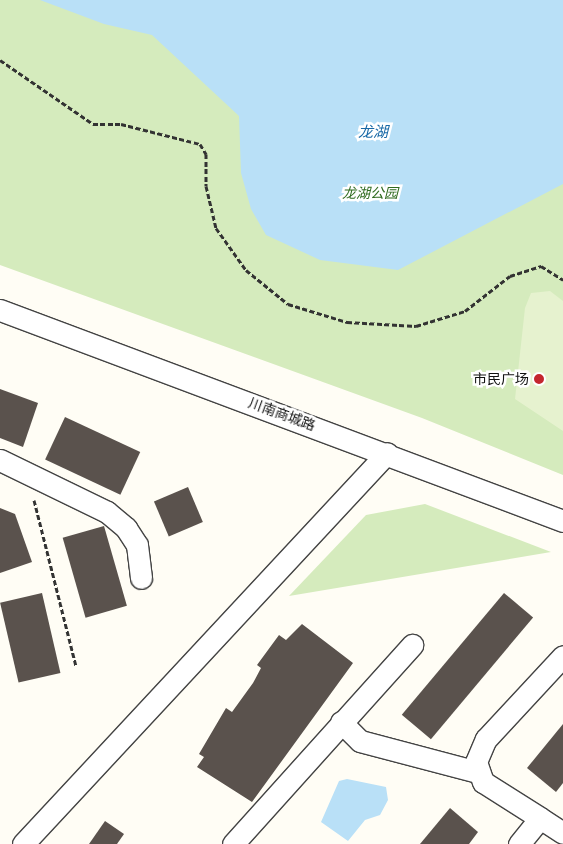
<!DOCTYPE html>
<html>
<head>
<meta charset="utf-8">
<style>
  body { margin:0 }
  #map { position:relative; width:563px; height:844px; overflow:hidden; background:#fffdf5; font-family:"Crimson Pro","Noto Sans SC",serif }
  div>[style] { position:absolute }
  .green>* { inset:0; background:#d5ebbd }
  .pitch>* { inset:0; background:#e6f2cf }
  .water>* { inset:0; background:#b9e0f7 }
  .building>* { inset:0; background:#5a524d; transform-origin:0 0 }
  .path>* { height:3px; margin-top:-1.5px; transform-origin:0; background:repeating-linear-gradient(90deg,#333 0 5px,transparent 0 7.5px) }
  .roads { filter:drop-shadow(1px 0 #444) drop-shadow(-1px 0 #444) drop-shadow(0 1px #444) drop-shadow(0 -1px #444) }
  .minor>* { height:21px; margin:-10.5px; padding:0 10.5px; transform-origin:10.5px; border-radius:10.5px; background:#fff }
  .dots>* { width:14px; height:14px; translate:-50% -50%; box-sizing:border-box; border:2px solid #fff; border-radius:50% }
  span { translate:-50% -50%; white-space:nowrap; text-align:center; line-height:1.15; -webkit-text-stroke:5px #fff; paint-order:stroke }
  .park-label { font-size:14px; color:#2f6b1f; font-style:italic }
  .poi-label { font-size:14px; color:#111 }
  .right { translate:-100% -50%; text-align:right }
  .street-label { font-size:14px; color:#111 }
  .water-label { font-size:15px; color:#1768a6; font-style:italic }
</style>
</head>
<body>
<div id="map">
  <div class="green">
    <i style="clip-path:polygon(0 0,563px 0,563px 475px,422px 418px,0 265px)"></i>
    <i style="clip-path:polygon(425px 504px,551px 552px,289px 596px,366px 515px)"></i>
  </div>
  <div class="pitch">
    <i style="clip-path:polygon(550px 291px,563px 301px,563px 431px,515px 399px,525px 308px,531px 293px)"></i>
  </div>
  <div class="water">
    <i style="clip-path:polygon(40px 0,563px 0,563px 184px,398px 270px,320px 260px,266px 235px,251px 209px,241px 173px,239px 116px,152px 35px,104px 24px)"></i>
    <i style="clip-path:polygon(347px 779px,386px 787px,388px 800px,380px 815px,365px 820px,348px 841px,321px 822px,339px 781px)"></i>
  </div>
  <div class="building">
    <i style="clip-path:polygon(0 389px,38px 403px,23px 447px,0 438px)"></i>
    <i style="left:65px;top:417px;width:83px;height:47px;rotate:25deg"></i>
    <i style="left:188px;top:487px;width:38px;height:37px;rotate:67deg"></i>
    <i style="clip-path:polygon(0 508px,15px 514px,32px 562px,0 573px)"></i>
    <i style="left:104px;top:526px;width:83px;height:43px;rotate:74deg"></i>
    <i style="left:42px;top:593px;width:82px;height:43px;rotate:77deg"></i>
    <i style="left:504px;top:593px;width:38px;height:159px;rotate:40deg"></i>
    <i style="clip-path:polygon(302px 624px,353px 663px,252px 802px,197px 767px,204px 757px,199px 754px,226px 708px,232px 712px,253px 683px,261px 668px,257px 665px,279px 635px,286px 640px)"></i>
    <i style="clip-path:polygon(563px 724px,563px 783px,556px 792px,527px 768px)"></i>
    <i style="clip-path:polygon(450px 808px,478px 832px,469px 844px,420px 844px)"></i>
    <i style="clip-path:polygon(105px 821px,124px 834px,117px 844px,89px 844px)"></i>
  </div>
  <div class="path">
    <i style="left:0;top:60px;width:113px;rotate:34.5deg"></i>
    <i style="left:93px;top:124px;width:28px"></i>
    <i style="left:121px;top:124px;width:81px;rotate:14.2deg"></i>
    <i style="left:200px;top:144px;width:12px;rotate:59deg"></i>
    <i style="left:206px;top:154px;width:32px;rotate:90deg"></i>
    <i style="left:206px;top:186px;width:43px;rotate:76.6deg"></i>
    <i style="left:216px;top:228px;width:52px;rotate:54.5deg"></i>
    <i style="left:246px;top:270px;width:54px;rotate:39deg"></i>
    <i style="left:288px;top:304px;width:62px;rotate:17deg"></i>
    <i style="left:347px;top:322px;width:69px;rotate:3.3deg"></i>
    <i style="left:416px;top:326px;width:51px;rotate:-17deg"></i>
    <i style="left:465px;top:311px;width:57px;rotate:-37.9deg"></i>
    <i style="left:510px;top:276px;width:33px;rotate:-18deg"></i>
    <i style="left:541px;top:266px;width:26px;rotate:32deg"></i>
    <i style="left:34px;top:500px;width:171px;rotate:75.8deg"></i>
  </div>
  <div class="roads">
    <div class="minor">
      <i style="left:0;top:310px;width:601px;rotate:20.54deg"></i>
      <i style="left:0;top:460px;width:119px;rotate:25.9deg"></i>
      <i style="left:107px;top:512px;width:25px;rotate:40deg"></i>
      <i style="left:126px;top:528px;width:20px;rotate:57deg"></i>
      <i style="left:137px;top:545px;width:33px;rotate:83deg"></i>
      <i style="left:341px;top:722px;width:27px;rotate:45deg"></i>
      <i style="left:360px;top:741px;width:121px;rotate:14.8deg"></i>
      <i style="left:540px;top:818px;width:27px;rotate:33deg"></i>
      <i style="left:23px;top:844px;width:534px;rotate:-47.05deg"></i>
      <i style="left:233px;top:844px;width:268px;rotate:-48deg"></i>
      <i style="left:519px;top:844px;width:33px;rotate:-51deg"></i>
      <i style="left:540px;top:818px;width:67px;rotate:-147.7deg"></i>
      <i style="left:483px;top:782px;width:21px;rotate:-109deg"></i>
      <i style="left:476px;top:762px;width:25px;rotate:-67deg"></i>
      <i style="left:486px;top:739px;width:113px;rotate:-47.1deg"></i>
    </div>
  </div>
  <div class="dots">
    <i style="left:539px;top:379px;background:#c4262e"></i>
  </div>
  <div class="park-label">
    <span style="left:370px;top:193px">龙湖公园</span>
  </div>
  <div class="poi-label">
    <span class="right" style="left:529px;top:379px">市民广场</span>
  </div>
  <div class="street-label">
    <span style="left:282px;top:414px;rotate:20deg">川南商城路</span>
  </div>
  <div class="water-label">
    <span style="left:373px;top:133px">龙湖</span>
  </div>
</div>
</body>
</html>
